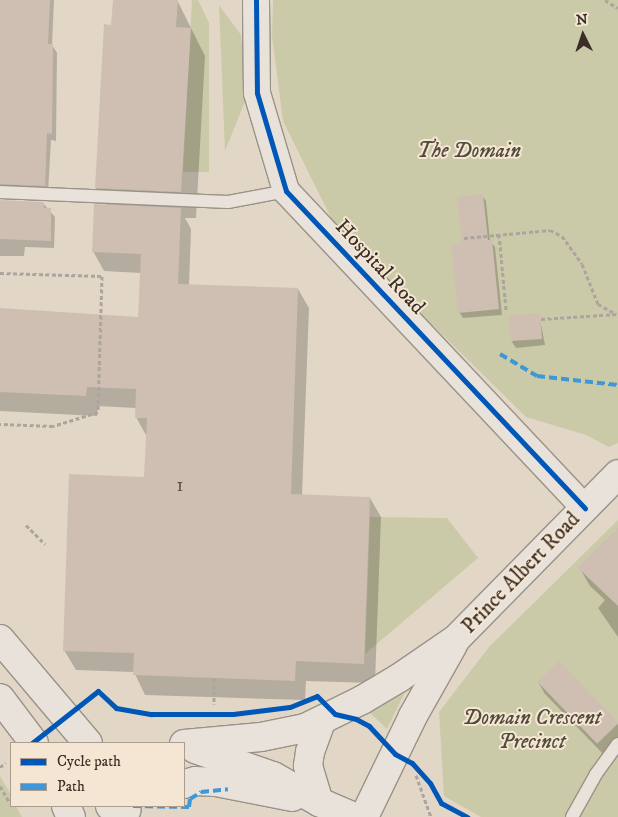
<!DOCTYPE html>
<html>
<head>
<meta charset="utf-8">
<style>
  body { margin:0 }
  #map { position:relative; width:618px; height:817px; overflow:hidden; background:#e2d7c6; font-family:"IM FELL DW Pica",serif }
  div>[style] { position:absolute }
  .green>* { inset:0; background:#cbcaa8 }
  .shadow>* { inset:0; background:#0003 }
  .building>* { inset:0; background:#cfbfb3; transform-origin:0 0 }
  .path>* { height:3px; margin-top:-1.5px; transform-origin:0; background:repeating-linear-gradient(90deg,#aba59e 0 4px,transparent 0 6.5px) }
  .roads { filter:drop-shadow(1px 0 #999288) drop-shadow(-1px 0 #999288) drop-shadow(0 1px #999288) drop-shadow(0 -1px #999288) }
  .service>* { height:12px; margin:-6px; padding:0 6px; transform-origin:6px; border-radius:6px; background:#e8e2da }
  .minor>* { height:26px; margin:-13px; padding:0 13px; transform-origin:13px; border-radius:13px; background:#e8e2da }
  .tertiary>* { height:28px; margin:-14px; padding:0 14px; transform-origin:14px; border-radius:14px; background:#e8e2da }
  .secondary>* { height:28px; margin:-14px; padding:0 14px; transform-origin:14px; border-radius:14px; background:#e8e2da }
  .quiet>* { height:4px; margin-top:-2px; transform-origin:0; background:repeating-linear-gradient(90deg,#3e97d6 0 8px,transparent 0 12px) }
  .cycleway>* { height:5px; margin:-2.5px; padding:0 2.5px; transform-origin:2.5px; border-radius:2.5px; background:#0057b8 }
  span { translate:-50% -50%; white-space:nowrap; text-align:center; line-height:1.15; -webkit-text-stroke:4px #f4e6d2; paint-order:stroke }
  .number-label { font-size:19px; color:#5f524b }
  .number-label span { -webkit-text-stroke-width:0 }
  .park-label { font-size:21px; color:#534b3d; font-style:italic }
  .street-label { font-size:21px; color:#3a2e28 }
  .legend { position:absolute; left:10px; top:742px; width:175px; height:65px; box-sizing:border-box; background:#f4e6d2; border:1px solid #aa9c8e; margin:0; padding:6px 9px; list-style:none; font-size:15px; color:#3a2e28 }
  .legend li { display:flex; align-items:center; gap:10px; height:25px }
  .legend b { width:25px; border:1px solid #aa9c8e }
  .north { position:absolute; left:558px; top:10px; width:50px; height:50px; -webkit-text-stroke:4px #f4e6d2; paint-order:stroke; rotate:356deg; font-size:14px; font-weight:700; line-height:20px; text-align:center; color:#3a2e28 }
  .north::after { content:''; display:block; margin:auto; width:18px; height:22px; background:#3a2e28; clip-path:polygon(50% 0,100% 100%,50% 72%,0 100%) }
</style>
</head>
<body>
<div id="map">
  <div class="green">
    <i style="clip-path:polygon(192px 0,198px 0,209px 23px,209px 172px,183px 172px)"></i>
    <i style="clip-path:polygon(273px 0,618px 0,618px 443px,609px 447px,586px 435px,526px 417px,338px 232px,283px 121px,272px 36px)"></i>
    <i style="clip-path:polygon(219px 5px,241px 35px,246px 99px,225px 151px)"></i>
    <i style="clip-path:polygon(370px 517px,447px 518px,478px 558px,365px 654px)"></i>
    <i style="clip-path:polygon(618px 520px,618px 817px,481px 817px,444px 796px,439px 712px,489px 647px)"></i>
    <i style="clip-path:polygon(406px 690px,387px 729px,368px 711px)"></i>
    <i style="clip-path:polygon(0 776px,11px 795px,11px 806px,16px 806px,22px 817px,0 817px)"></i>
  </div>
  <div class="shadow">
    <i style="clip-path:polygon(0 0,54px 0,52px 45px,57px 53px,56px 141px,51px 140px,48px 193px,0 195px)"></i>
    <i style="clip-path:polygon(114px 0,177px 0,205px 56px,196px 218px,185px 218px,191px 229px,189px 285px,298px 289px,309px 308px,302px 496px,370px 498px,381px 517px,375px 683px,306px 681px,305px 700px,145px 695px,134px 672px,76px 670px,64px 650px,146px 478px,147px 437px,136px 417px,136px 408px,97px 406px,97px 416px,0 411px,0 311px,139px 319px,141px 273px,104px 271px,93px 251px,107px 206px,96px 188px)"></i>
    <i style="clip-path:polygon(482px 195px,486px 201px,490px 241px,495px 247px,502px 315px,463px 318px,459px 312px,463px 244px)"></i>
    <i style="clip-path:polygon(0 201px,43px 203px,55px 217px,54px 248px,25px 247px,24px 256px,0 256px)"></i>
    <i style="clip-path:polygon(539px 314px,545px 345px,516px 348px,512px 342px)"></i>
    <i style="clip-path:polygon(618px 530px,618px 637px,598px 608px,605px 600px,590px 586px,579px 567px)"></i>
    <i style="clip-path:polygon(559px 662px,618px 725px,618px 743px,605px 756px,545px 694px,538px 682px)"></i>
  </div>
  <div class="building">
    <i style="clip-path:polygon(0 0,50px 0,48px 44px,53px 44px,52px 134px,47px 133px,45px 186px,0 184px)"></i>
    <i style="clip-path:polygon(113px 0,178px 0,176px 27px,191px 28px,181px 192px,95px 188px,104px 24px,111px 25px)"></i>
    <i style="clip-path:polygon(483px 194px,488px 240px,492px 240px,499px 309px,458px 313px,451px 244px,462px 243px,457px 197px)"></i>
    <i style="clip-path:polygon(0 200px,44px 202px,44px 208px,51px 208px,51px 241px,0 239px)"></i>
    <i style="clip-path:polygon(94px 204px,181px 208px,178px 284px,298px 288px,291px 494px,370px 497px,364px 664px,296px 661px,295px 681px,133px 675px,134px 653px,63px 651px,69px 474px,144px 477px,147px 418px,135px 418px,136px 389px,87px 387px,86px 396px,0 392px,0 308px,138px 317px,141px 254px,92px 252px)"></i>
    <i style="left:540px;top:313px;width:26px;height:31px;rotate:86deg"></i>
    <i style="clip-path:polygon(618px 528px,618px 606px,577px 567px)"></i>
    <i style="left:559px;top:661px;width:86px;height:30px;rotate:46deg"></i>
  </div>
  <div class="path">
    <i style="left:605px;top:0;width:15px;rotate:32deg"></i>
    <i style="left:499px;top:234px;width:76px;rotate:84.7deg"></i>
    <i style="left:464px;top:238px;width:86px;rotate:-5.3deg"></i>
    <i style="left:550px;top:230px;width:13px;rotate:27deg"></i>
    <i style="left:562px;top:236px;width:34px;rotate:54deg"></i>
    <i style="left:582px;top:264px;width:43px;rotate:68.2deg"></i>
    <i style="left:598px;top:304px;width:21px;rotate:29deg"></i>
    <i style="left:0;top:273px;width:102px;rotate:1.7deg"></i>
    <i style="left:102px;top:276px;width:136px;rotate:91.7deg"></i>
    <i style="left:98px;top:412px;width:47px;rotate:162.7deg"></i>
    <i style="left:53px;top:426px;width:53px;rotate:-177.8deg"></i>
    <i style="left:541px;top:319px;width:77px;rotate:-3.7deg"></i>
    <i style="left:26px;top:525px;width:27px;rotate:45deg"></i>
    <i style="left:214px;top:678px;width:26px;rotate:90deg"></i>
    <i style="left:0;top:767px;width:7px;rotate:-34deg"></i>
    <i style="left:416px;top:775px;width:45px;rotate:70.3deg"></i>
    <i style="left:0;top:786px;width:20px;rotate:60deg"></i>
  </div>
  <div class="roads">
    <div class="service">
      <i style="left:0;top:192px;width:228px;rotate:2.5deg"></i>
      <i style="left:228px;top:202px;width:59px;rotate:-10.7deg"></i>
      <i style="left:572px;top:817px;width:49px;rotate:-60.8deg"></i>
      <i style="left:596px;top:774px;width:37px;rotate:-54deg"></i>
    </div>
    <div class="minor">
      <i style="left:256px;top:0;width:93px;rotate:89.4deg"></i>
      <i style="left:257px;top:93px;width:102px;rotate:73.5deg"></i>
      <i style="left:286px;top:191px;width:436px;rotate:46.7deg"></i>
    </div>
    <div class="tertiary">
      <i style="left:184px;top:744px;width:77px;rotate:-5.2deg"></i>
      <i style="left:261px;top:737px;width:45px;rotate:-11.6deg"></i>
      <i style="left:305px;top:728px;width:64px;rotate:-26.2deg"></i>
      <i style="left:362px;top:700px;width:43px;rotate:-30.7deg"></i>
      <i style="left:399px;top:678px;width:69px;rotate:-34.4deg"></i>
      <i style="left:456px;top:639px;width:231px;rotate:-45.5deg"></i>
      <i style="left:195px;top:749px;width:83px;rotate:19.1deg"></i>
      <i style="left:273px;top:776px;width:53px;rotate:29.5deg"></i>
      <i style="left:319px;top:802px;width:38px;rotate:23deg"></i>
      <i style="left:184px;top:784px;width:11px;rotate:-15deg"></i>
      <i style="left:195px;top:781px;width:21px;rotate:3deg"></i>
      <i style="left:216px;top:782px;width:78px;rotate:11deg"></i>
      <i style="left:319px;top:802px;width:38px;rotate:-107deg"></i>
      <i style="left:308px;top:766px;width:14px;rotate:-82deg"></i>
      <i style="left:310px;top:752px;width:33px;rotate:-70deg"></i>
      <i style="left:364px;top:817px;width:112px;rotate:-64.1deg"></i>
      <i style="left:413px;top:716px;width:81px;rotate:-60.6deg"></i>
    </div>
    <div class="secondary">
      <i style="left:0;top:639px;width:136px;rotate:49.8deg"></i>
      <i style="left:0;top:698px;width:56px;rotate:52.9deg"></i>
      <i style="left:66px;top:806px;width:12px;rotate:66deg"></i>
      <i style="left:110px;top:806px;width:17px;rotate:13deg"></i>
    </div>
  </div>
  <div class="quiet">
    <i style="left:500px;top:354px;width:43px;rotate:30.7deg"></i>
    <i style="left:537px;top:376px;width:81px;rotate:6.3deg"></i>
    <i style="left:10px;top:803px;width:1px"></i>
    <i style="left:133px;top:806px;width:56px;rotate:1deg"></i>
    <i style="left:189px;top:807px;width:8px;rotate:-83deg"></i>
    <i style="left:190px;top:799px;width:13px;rotate:-32deg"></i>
    <i style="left:201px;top:792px;width:27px;rotate:-6deg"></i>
  </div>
  <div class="cycleway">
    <i style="left:256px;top:0;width:93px;rotate:89.4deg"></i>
    <i style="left:257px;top:93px;width:102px;rotate:73.5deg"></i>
    <i style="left:286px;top:191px;width:436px;rotate:46.7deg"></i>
    <i style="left:32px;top:743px;width:84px;rotate:-38.2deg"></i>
    <i style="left:98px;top:691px;width:25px;rotate:43deg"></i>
    <i style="left:116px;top:708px;width:36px;rotate:10deg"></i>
    <i style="left:151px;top:714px;width:82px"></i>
    <i style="left:233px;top:714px;width:57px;rotate:-7deg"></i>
    <i style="left:290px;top:707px;width:29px;rotate:-22deg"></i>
    <i style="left:317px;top:696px;width:25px;rotate:45deg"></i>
    <i style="left:335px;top:714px;width:22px;rotate:13deg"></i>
    <i style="left:356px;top:719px;width:15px;rotate:28deg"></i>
    <i style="left:369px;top:726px;width:38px;rotate:47deg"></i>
    <i style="left:395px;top:754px;width:19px;rotate:28deg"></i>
    <i style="left:412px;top:763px;width:27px;rotate:48deg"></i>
    <i style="left:430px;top:783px;width:23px;rotate:61deg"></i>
    <i style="left:441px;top:803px;width:30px;rotate:28deg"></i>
  </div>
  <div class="number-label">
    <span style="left:180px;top:486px">1</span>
  </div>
  <div class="park-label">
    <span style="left:469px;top:151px">The Domain</span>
    <span style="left:532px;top:730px">Domain Crescent<br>Precinct</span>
  </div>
  <div class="street-label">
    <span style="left:380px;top:267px;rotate:47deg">Hospital Road</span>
    <span style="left:521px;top:573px;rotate:-46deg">Prince Albert Road</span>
  </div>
  <ul class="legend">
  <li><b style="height:6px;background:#0057b8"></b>Cycle path</li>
  <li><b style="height:6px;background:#3e97d6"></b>Path</li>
  </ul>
  <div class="north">N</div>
</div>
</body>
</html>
